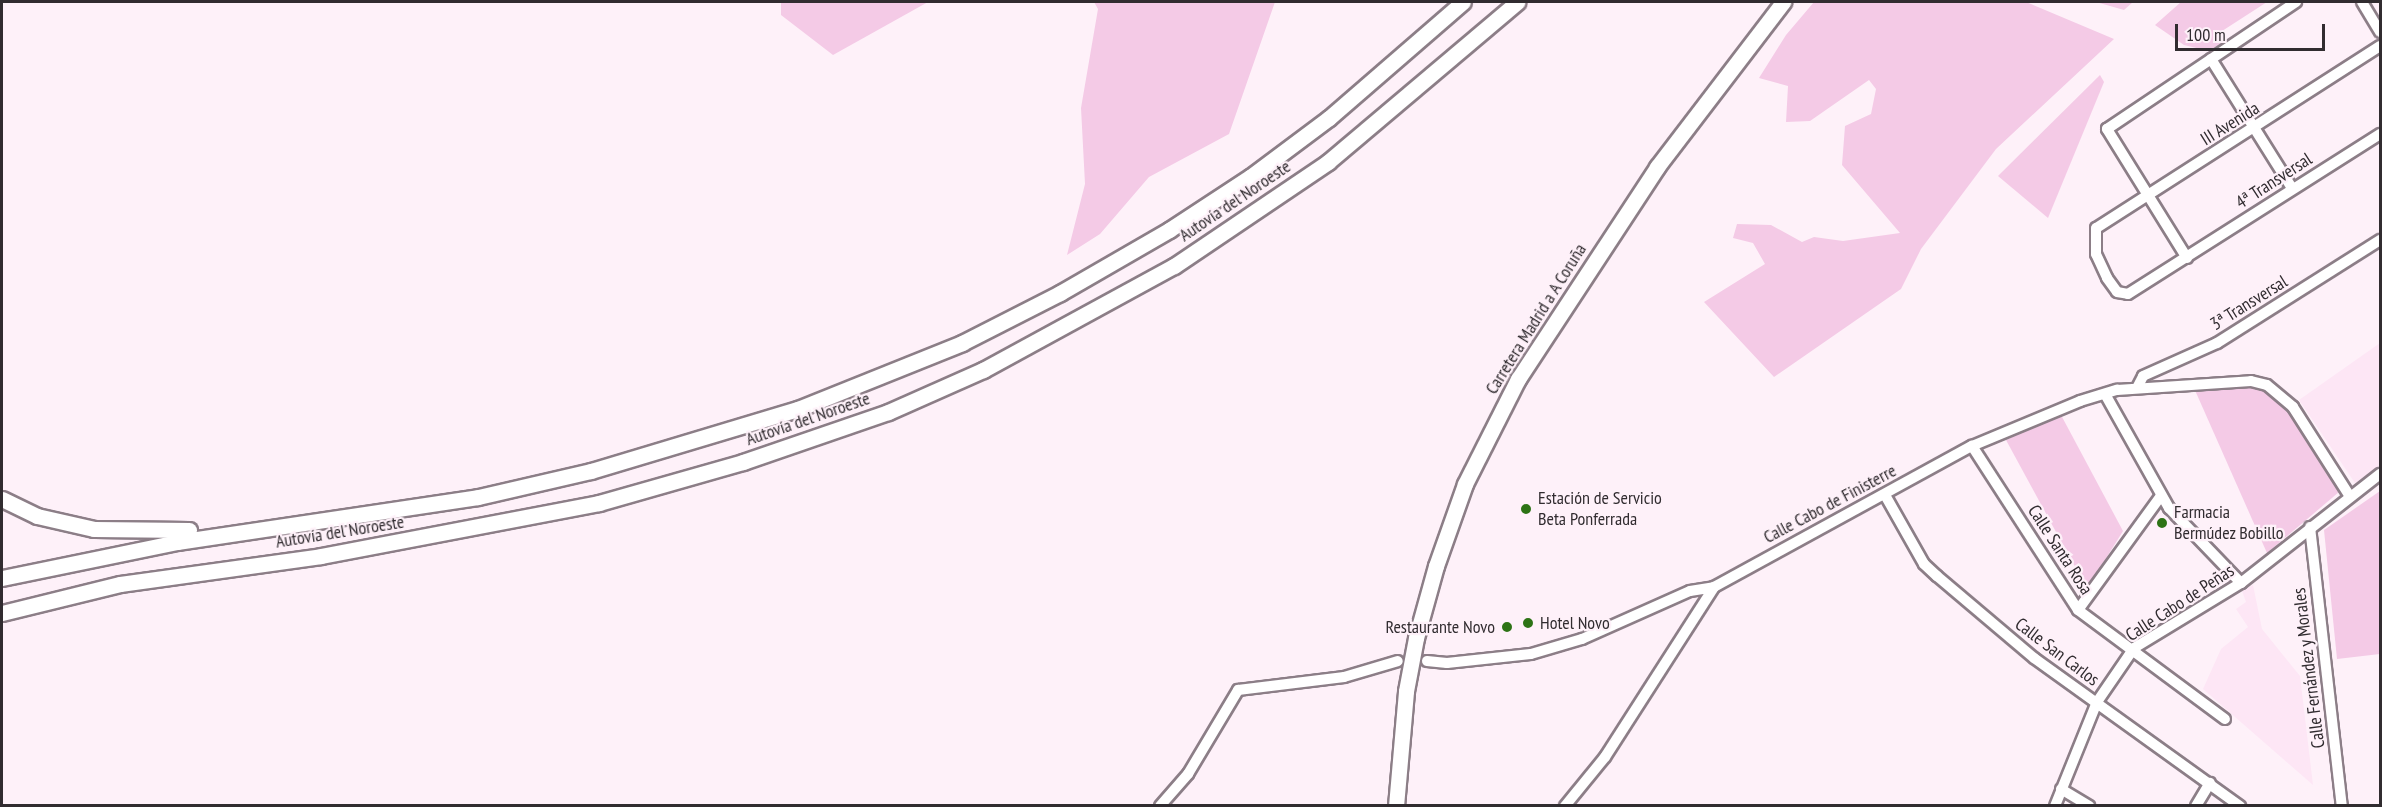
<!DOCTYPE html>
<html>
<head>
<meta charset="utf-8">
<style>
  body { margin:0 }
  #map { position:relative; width:2382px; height:807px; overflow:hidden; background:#fef1f9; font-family:"PT Sans Narrow",sans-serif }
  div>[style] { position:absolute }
  .built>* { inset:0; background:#fde6f5 }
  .green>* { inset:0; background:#f4cae6 }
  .roads { filter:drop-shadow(2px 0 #8c7e87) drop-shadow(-2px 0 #8c7e87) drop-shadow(0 2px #8c7e87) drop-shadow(0 -2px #8c7e87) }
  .minor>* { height:10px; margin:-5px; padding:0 5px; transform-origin:5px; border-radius:5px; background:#fff }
  .highway>* { height:15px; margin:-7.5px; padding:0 7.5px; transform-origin:7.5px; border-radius:7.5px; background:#fff }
  .dots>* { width:16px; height:16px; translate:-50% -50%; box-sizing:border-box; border:3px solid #fef1f9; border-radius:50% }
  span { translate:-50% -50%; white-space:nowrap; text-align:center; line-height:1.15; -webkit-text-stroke:4.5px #fef1f9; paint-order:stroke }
  .street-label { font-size:18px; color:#312c30 }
  .poi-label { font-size:18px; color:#312c30 }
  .left { translate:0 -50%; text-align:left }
  .right { translate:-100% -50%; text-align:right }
  .frame { position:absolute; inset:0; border:3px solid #312c30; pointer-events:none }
  .scale { position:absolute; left:2175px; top:24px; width:150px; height:27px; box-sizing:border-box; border:3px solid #312c30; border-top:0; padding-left:8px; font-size:18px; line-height:21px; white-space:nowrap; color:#312c30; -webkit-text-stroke:4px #fef1f9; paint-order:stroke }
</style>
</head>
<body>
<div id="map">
  <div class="built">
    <i style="clip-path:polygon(2380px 343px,2380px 466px,2355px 483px,2299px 400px)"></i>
    <i style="clip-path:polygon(2253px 585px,2262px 629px,2300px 676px,2313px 785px,2203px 689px,2221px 649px,2248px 627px,2236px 609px,2246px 602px,2242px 591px)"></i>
  </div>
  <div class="green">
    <i style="clip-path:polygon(781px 2px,928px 2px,833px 55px,781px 15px)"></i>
    <i style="clip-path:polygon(1094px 2px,1275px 2px,1229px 134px,1149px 177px,1100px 234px,1067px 255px,1085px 184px,1081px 108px,1098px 9px)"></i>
    <i style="clip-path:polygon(1814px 2px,2026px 2px,2114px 39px,1996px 149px,1921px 249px,1901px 289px,1774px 377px,1704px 302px,1765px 264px,1753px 243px,1733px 238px,1737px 224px,1771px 225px,1802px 242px,1814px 237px,1843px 241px,1900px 233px,1842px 165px,1845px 126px,1871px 114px,1876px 89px,1869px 80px,1810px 121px,1786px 122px,1788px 86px,1759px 78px,1786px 35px)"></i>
    <i style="clip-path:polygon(2096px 2px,2133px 2px,2124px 10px)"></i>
    <i style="clip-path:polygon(2181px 2px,2267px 2px,2219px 33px,2226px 44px,2213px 52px,2184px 45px,2155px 25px)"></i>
    <i style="clip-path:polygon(2100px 75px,2104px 82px,2048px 218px,1998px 176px)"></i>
    <i style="clip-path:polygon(2252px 386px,2278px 398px,2296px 419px,2339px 492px,2267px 553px,2194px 388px)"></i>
    <i style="clip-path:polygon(2061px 415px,2123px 531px,2087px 589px,2006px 440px)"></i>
    <i style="clip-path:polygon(2380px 491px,2380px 654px,2337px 659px,2324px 530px)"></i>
  </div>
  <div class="roads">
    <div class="minor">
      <i style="left:2362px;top:2px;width:35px;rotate:59deg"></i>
      <i style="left:2380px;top:46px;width:337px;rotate:147.3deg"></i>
      <i style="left:2096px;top:228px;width:26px;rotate:90deg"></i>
      <i style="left:2096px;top:254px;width:26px;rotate:65deg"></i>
      <i style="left:2107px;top:278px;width:17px;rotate:54deg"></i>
      <i style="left:2117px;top:292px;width:11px;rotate:10deg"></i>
      <i style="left:2128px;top:294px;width:299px;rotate:-32.4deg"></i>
      <i style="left:2211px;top:59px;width:152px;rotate:57.9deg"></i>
      <i style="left:2187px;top:258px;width:152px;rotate:-121.8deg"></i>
      <i style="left:2107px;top:129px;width:228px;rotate:-33.9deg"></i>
      <i style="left:2137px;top:388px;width:13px;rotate:-63deg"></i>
      <i style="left:2143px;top:376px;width:81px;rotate:-24deg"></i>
      <i style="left:2217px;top:343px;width:193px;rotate:-32.3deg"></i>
      <i style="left:2105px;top:394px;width:131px;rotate:60.7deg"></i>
      <i style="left:2169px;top:508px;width:104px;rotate:46.2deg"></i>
      <i style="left:1972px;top:446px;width:195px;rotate:57.1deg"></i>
      <i style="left:2078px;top:610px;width:183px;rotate:36.6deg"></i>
      <i style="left:1885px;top:495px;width:79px;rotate:60.5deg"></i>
      <i style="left:1924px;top:564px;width:18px;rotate:43deg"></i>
      <i style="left:1937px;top:576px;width:127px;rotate:40.2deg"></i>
      <i style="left:2034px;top:658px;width:254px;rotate:35.7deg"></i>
      <i style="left:2310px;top:527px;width:281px;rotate:83.5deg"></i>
      <i style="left:2078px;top:610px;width:140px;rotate:-54deg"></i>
      <i style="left:1427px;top:661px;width:20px;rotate:6deg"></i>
      <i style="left:1447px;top:663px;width:84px;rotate:-6.1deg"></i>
      <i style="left:1531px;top:654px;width:53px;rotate:-16.4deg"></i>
      <i style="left:1582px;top:639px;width:118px;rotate:-24deg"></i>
      <i style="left:1690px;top:591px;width:24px;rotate:-9deg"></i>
      <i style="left:1714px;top:587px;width:294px;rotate:-28.7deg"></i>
      <i style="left:1972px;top:446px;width:117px;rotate:-22.6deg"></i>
      <i style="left:2080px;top:401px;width:39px;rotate:-17deg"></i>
      <i style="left:2117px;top:390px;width:134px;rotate:-3.8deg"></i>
      <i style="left:2251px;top:381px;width:16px;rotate:14deg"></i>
      <i style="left:2267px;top:385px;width:34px;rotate:40deg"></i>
      <i style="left:2293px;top:407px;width:104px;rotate:57.5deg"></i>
      <i style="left:2061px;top:789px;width:33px;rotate:31deg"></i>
      <i style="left:1160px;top:806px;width:43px;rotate:-48.8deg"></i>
      <i style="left:1188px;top:774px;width:98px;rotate:-59.2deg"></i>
      <i style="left:1238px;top:690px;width:107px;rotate:-7deg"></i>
      <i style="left:1344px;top:677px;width:56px;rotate:-16.5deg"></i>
      <i style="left:1565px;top:806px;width:63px;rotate:-50.8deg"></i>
      <i style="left:1605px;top:757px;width:202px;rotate:-57.3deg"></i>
      <i style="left:2055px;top:806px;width:112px;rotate:-68deg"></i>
      <i style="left:2097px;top:702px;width:65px;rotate:-55.6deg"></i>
      <i style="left:2134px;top:648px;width:125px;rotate:-31.3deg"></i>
      <i style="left:2241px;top:583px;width:177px;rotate:-38.1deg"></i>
      <i style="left:2196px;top:806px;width:27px;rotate:-59deg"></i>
    </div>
    <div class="highway">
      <i style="left:2px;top:499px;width:39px;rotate:26deg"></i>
      <i style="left:37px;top:516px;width:58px;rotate:12.8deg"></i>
      <i style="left:94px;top:529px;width:95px;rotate:0.6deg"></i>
      <i style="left:2px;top:578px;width:179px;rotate:-11.6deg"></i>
      <i style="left:177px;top:542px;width:304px;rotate:-8.5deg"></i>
      <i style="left:478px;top:497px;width:116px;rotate:-13deg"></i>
      <i style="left:591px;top:471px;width:216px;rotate:-16.7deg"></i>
      <i style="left:798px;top:409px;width:177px;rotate:-21.9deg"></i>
      <i style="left:962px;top:343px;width:110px;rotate:-27deg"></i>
      <i style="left:1060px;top:293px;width:126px;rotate:-30deg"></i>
      <i style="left:1169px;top:230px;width:97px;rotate:-33.2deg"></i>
      <i style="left:1250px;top:177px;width:99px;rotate:-36.8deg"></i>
      <i style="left:1329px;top:118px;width:177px;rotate:-40.9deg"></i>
      <i style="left:2px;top:613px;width:122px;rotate:-13.8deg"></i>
      <i style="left:120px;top:584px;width:203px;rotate:-7.9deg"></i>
      <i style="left:321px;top:556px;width:283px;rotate:-10.8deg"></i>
      <i style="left:599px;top:503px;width:150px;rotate:-15.9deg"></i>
      <i style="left:743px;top:462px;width:153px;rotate:-19deg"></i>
      <i style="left:888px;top:412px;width:104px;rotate:-23.9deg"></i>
      <i style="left:983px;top:370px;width:217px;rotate:-28.6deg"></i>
      <i style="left:1174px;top:266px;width:186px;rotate:-34deg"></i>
      <i style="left:1328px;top:162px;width:248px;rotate:-40.2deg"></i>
      <i style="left:1396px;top:806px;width:115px;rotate:-85deg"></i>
      <i style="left:1406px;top:691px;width:54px;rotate:-79.3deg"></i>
      <i style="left:1416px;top:638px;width:75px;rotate:-74.5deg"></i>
      <i style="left:1436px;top:566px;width:87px;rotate:-70.5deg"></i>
      <i style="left:1465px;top:484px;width:118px;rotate:-63.2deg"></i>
      <i style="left:1518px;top:379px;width:254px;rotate:-56.7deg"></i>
      <i style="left:1657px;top:167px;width:208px;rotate:-52.6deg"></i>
    </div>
  </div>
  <div class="dots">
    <i style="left:1526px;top:509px;background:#2d7315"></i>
    <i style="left:2162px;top:523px;background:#2d7315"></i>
    <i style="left:1528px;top:623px;background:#2d7315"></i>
    <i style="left:1507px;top:627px;background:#2d7315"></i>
  </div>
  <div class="street-label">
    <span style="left:2230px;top:124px;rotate:-32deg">III Avenida</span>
    <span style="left:2274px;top:181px;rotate:-33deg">4ª Transversal</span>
    <span style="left:1235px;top:201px;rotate:-34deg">Autovía del Noroeste</span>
    <span style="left:2249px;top:303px;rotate:-32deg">3ª Transversal</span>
    <span style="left:1536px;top:319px;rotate:-58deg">Carretera Madrid a A Coruña</span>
    <span style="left:808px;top:419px;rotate:-19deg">Autovía del Noroeste</span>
    <span style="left:1830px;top:504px;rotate:-28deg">Calle Cabo de Finisterre</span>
    <span style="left:340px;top:532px;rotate:-9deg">Autovía del Noroeste</span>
    <span style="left:2060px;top:550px;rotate:57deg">Calle Santa Rosa</span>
    <span style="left:2180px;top:603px;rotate:-33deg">Calle Cabo de Peñas</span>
    <span style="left:2057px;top:652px;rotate:37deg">Calle San Carlos</span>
    <span style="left:2309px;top:668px;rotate:-97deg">Calle Fernández y Morales</span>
  </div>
  <div class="poi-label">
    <span class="left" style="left:1538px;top:509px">Estación de Servicio<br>Beta Ponferrada</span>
    <span class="left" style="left:2174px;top:523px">Farmacia<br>Bermúdez Bobillo</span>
    <span class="left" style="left:1540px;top:623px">Hotel Novo</span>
    <span class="right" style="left:1495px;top:627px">Restaurante Novo</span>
  </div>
  <div class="frame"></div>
  <div class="scale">100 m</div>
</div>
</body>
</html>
